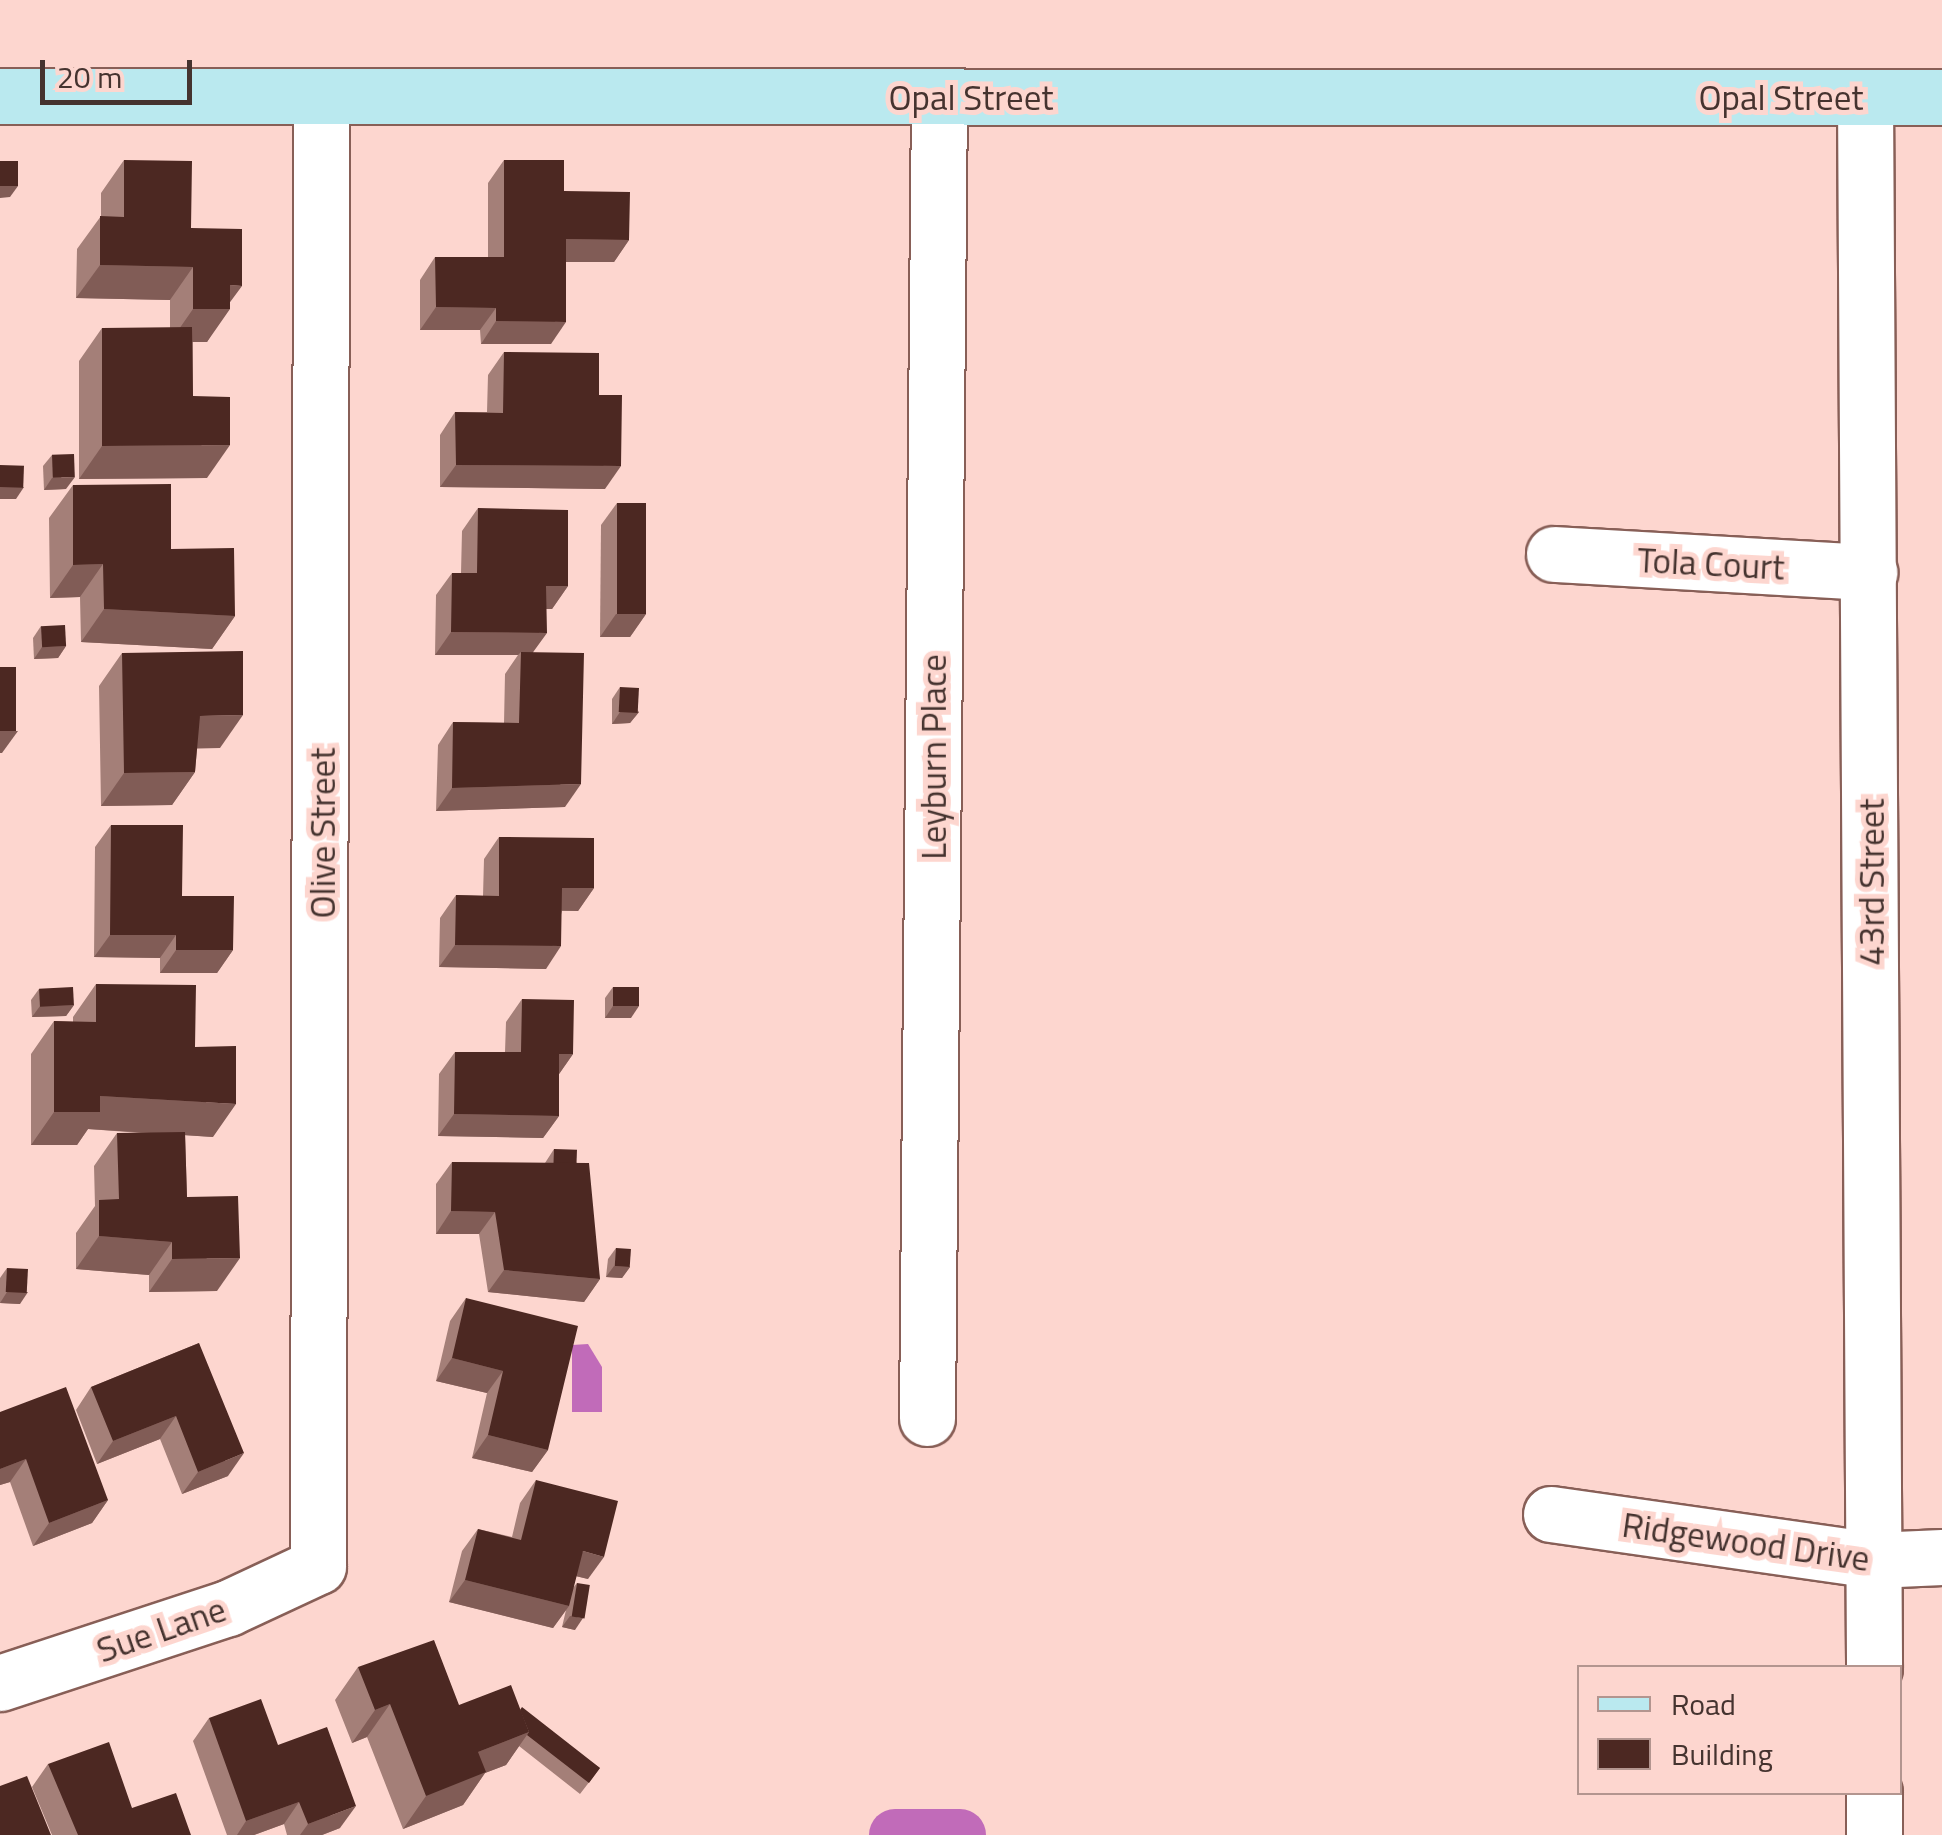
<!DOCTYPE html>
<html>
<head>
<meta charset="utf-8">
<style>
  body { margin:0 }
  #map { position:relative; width:1942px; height:1835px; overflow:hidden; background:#fdd6cf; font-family:"Titillium Web",sans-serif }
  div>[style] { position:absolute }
  .water>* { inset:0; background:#c16bb9 }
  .canal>* { height:52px; margin:-26px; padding:0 26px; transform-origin:26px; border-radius:26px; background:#c16bb9 }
  .roads { filter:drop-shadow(2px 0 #885f57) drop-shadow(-2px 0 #885f57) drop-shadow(0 2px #885f57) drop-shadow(0 -2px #885f57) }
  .street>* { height:55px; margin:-27.5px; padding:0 27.5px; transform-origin:27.5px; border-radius:27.5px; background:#fff }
  .secondary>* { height:55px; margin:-27.5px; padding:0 27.5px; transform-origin:27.5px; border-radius:27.5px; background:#bae9ef }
  .wall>* { inset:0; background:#a47f78 }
  .shaded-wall>* { inset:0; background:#815c56 }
  .building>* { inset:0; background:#4c2822; transform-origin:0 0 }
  span { translate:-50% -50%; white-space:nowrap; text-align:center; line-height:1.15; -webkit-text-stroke:10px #fdd6cf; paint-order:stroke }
  .street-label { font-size:35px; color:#45332f }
  .legend { position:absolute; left:1577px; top:1665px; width:325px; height:130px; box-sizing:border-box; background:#fdd6cf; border:2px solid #b3958f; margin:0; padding:12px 18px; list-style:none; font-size:30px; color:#45332f }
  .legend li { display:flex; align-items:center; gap:20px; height:50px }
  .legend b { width:50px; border:2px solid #b3958f }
  .scale { position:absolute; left:40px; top:60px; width:152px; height:45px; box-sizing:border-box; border:5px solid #45332f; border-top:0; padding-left:12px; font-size:30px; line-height:35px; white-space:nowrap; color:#45332f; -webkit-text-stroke:8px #fdd6cf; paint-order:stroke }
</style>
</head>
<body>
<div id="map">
  <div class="water">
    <i style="clip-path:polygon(588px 1344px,602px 1367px,602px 1412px,572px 1412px,572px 1345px)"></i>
  </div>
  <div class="canal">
    <i style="left:895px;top:1835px;width:65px"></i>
  </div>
  <div class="roads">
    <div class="street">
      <i style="left:1865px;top:97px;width:1571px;rotate:89.67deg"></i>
      <i style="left:1554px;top:554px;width:316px;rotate:3.3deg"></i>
      <i style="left:927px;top:1418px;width:1321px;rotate:-89.48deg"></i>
      <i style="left:1551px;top:1514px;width:326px;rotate:8.1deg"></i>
      <i style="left:1874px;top:1560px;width:68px;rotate:-2.5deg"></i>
      <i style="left:0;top:1683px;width:240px;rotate:-18.2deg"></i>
      <i style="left:228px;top:1608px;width:99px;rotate:-25deg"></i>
      <i style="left:318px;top:1566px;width:1467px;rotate:-89.88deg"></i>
      <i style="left:1874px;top:1835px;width:43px;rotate:-90deg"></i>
    </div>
    <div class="secondary">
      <i style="left:0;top:96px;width:1942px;rotate:0.03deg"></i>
    </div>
  </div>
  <div class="wall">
    <i style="clip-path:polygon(124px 160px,191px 228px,230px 302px,207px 342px,193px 342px,193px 396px,207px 478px,79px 479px,79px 361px,102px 328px,170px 328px,170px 300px,76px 298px,77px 249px,101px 216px,101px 193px)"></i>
    <i style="clip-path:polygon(504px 160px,564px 191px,629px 240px,614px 262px,566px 262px,551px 344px,481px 344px,480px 330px,420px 330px,420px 280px,435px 257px,488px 257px,488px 183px)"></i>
    <i style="clip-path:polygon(504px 352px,599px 395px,605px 489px,440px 487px,440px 435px,455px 412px,487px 412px,488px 375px)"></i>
    <i style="clip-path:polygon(52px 455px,66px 489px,44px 490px,43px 466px)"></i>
    <i style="clip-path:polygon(73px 485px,171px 549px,235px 616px,212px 649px,81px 642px,80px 597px,50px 598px,49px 518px)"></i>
    <i style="clip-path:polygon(617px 503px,646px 614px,630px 637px,600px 637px,601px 525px)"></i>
    <i style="clip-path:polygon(478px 508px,568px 586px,552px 609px,546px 609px,533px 652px,565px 807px,436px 811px,438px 745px,453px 722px,504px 723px,505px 674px,518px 655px,435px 655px,436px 595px,452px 573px,461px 573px,462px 531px)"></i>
    <i style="clip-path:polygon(41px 626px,66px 646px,58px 658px,34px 659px,33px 638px)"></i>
    <i style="clip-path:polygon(122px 653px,220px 748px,197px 748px,195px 772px,172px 805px,101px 806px,99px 686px)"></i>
    <i style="clip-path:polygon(620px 687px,639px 712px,630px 723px,612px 724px,612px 699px)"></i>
    <i style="clip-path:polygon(111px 825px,233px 950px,217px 973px,160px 973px,160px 958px,94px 957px,95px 847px)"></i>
    <i style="clip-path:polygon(499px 837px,594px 888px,578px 911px,562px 911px,546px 969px,439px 967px,440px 918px,456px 895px,483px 896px,484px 859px)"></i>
    <i style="clip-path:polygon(96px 984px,195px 1047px,213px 1137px,185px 1135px,187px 1197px,217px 1291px,149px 1292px,149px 1275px,76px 1269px,76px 1233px,95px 1206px,94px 1166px,117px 1133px,141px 1133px,88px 1129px,77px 1145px,31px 1145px,31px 1054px,54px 1021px,73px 1022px,73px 1017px)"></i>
    <i style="clip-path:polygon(613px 987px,631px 1018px,605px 1018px,605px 998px)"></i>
    <i style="clip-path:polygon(39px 989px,74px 1005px,66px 1016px,32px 1017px,31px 1000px)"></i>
    <i style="clip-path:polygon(522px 999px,573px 1054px,559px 1074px,559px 1116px,543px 1138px,438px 1136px,439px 1074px,455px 1052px,505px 1052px,506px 1022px)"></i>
    <i style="clip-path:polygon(554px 1149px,577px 1163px,600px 1279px,584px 1302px,488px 1292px,479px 1234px,436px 1234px,436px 1184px,452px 1162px,545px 1163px)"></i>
    <i style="clip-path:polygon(616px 1248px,630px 1267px,622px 1278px,606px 1277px,608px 1259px)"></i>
    <i style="clip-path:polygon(7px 1268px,20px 1304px,0 1303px,0 1278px)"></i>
    <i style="clip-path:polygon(466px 1298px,548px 1450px,532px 1472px,472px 1458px,487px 1393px,436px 1381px,450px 1321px)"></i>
    <i style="clip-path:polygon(199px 1343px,228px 1476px,182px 1494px,160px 1439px,97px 1464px,76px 1410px,91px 1387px)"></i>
    <i style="clip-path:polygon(0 1412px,108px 1500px,92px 1523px,33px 1546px,10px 1482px,0 1485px)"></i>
    <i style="clip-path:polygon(536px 1480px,588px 1579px,576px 1576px,573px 1588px,577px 1583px,575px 1630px,562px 1627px,566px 1610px,553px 1628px,449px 1602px,462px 1551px,478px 1529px,512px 1537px,520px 1503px)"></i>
    <i style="clip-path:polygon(358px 1667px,459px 1705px,520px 1710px,600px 1768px,580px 1794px,519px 1746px,506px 1765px,485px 1773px,463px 1805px,403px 1829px,367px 1737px,352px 1743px,335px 1700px)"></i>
    <i style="clip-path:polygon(209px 1718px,278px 1745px,340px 1828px,322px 1835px,287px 1835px,284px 1824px,254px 1835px,227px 1835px,193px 1741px)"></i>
    <i style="clip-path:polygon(48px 1764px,132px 1808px,191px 1835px,52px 1835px,32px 1787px)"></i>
  </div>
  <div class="shaded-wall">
    <i style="clip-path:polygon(0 186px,18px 186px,10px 197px,0 198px)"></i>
    <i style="clip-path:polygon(566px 239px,629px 240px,614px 262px,551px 262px)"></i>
    <i style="clip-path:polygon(100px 265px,193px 267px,170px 300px,76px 298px)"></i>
    <i style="clip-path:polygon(230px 285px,242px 286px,225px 309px,230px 309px,207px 342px,170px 342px,193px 309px)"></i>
    <i style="clip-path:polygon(436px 307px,496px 308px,480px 330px,420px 330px)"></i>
    <i style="clip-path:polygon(496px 321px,566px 322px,551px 344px,481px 344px)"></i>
    <i style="clip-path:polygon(230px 445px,207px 478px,79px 479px,102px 446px)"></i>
    <i style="clip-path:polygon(456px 465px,621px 466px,605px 489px,440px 487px)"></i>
    <i style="clip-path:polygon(75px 477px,66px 489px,44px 490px,52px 478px)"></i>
    <i style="clip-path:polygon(0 487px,24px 487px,16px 499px,0 499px)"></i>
    <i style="clip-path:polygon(103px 564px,80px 597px,50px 598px,73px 565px)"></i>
    <i style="clip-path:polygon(546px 586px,568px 586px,552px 609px,530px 609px)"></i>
    <i style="clip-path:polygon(104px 609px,235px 616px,212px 649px,81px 642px)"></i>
    <i style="clip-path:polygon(616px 614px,646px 614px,630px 637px,600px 637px)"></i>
    <i style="clip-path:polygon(451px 632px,547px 633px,531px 655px,521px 652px,518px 655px,435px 655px)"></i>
    <i style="clip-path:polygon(66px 646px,58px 658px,34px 659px,42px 647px)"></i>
    <i style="clip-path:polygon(620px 712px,639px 712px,630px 723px,612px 724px)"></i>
    <i style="clip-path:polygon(243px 715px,220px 748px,177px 749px,200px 716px)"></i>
    <i style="clip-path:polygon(0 731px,18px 731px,2px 753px,0 753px)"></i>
    <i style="clip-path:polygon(195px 772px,172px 805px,101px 806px,124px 773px)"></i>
    <i style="clip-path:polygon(581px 784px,565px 807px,436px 811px,452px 788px)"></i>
    <i style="clip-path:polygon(562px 888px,594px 888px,578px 911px,546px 910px)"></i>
    <i style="clip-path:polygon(110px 935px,176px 935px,160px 958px,94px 957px)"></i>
    <i style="clip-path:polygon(455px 945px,561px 946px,546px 969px,439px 967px)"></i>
    <i style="clip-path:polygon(176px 950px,233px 950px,217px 973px,160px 973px)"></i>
    <i style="clip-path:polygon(74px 1005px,66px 1016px,32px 1017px,40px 1006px)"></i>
    <i style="clip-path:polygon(613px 1006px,639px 1006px,631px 1018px,605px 1018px)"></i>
    <i style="clip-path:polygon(559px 1054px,573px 1054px,557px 1077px)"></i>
    <i style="clip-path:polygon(100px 1096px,236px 1104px,213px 1137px,88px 1129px,77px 1145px,31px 1145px,54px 1112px)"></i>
    <i style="clip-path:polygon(454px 1114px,559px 1116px,543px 1138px,438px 1136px)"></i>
    <i style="clip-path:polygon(451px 1211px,495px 1212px,479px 1234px,436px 1234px)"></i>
    <i style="clip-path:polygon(99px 1236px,172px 1242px,149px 1275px,76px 1269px)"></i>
    <i style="clip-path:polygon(240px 1258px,217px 1291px,149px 1292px,172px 1259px)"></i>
    <i style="clip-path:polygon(614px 1266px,630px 1267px,622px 1278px,606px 1277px)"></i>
    <i style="clip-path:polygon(504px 1270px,600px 1279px,584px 1302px,488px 1292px)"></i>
    <i style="clip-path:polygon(7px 1292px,28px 1292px,20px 1304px,0 1303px)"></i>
    <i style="clip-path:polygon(452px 1358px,503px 1371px,487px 1393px,436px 1381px)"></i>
    <i style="clip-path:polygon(176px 1416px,160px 1439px,97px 1464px,113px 1441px)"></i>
    <i style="clip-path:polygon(488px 1435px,548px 1450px,532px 1472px,472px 1458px)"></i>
    <i style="clip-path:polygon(244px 1453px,228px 1476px,182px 1494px,198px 1472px)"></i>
    <i style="clip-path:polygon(26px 1459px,10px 1482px,0 1485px,0 1469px)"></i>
    <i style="clip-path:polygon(108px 1500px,92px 1523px,33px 1546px,49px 1523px)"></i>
    <i style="clip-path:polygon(583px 1551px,604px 1557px,588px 1579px,567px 1574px)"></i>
    <i style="clip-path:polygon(465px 1580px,569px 1606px,553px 1628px,449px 1602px)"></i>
    <i style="clip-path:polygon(570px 1616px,583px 1618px,575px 1630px,562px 1627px)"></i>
    <i style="clip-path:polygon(390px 1704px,367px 1737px,352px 1743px,375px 1710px)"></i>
    <i style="clip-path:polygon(529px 1732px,506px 1765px,485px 1773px,463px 1805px,403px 1829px,426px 1796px,478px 1752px)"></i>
    <i style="clip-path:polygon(299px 1802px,284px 1824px,254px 1835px,237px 1835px,246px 1821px)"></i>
    <i style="clip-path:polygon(356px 1806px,340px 1828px,322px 1835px,300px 1835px,308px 1824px)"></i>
  </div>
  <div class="building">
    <i style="clip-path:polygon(124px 160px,192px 161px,191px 228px,242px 229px,242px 286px,230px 285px,230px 309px,193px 309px,193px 267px,100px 265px,100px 216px,124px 217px)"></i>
    <i style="clip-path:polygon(504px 160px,564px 160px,564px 191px,630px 192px,629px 240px,566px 239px,566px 322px,496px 321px,496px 308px,436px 307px,435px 257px,504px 257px)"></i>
    <i style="left:0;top:161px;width:18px;height:25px"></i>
    <i style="clip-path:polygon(192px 327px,193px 396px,230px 397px,230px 445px,102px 446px,102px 328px)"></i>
    <i style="clip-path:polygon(504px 352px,599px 353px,599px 395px,622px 395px,621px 466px,456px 465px,455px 412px,503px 413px)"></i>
    <i style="left:74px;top:454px;width:23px;height:22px;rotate:88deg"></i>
    <i style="left:0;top:465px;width:24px;height:22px;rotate:2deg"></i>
    <i style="clip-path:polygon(171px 484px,171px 549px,234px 548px,235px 616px,104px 609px,103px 564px,73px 565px,73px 485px)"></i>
    <i style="left:617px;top:503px;width:29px;height:111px"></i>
    <i style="clip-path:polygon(478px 508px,568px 510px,568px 586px,546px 586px,547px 633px,451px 632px,452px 573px,477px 573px)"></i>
    <i style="left:65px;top:625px;width:21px;height:24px;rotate:87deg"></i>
    <i style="clip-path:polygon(243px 651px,243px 715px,200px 716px,195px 772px,124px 773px,122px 653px)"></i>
    <i style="clip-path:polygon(521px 652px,584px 653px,581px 784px,452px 788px,453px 722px,519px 723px)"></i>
    <i style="left:0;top:667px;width:16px;height:64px"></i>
    <i style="left:620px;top:687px;width:19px;height:25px;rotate:3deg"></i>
    <i style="clip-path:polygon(111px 825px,183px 825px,182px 896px,234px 896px,233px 950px,176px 950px,176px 935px,110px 935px)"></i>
    <i style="clip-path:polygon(499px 837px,594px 838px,594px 888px,562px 888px,561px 946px,455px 945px,456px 895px,499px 896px)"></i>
    <i style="clip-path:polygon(96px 984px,196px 985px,195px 1047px,236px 1046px,236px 1104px,100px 1096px,100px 1112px,54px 1112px,54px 1021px,96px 1022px)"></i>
    <i style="left:73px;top:987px;width:18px;height:34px;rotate:87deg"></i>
    <i style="left:613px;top:987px;width:26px;height:19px"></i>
    <i style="clip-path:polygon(522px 999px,574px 1000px,573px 1054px,559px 1054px,559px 1116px,454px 1114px,455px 1052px,521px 1052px)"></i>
    <i style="clip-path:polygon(185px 1132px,187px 1197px,238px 1196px,240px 1258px,172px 1259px,172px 1242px,99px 1236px,99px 1200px,119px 1199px,117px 1133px)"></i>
    <i style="left:554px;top:1149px;width:23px;height:14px;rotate:2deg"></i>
    <i style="clip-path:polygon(452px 1162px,589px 1163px,600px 1279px,504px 1270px,495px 1212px,451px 1211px)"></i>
    <i style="left:616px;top:1248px;width:15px;height:18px;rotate:4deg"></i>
    <i style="left:7px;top:1268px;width:21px;height:24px;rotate:3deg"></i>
    <i style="clip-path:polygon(466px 1298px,578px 1326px,548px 1450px,488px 1435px,503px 1371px,452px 1358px)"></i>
    <i style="clip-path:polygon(199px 1343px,244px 1453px,198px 1472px,176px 1416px,113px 1441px,91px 1387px)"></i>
    <i style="clip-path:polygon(66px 1387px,108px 1500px,49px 1523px,26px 1459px,0 1469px,0 1412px)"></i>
    <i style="clip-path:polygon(536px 1480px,618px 1501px,604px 1557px,583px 1551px,569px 1606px,465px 1580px,478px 1529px,521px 1540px)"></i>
    <i style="left:577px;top:1583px;width:13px;height:34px;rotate:9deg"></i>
    <i style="clip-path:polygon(434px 1640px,459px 1705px,511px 1685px,529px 1732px,478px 1752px,486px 1772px,426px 1796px,390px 1704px,375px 1710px,358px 1667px)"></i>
    <i style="clip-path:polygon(261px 1699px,278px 1745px,327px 1727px,356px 1806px,308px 1824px,299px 1802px,246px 1821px,209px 1718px)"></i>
    <i style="clip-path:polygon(522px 1707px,600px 1768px,589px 1783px,527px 1735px,529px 1732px,520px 1710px)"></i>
    <i style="clip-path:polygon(109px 1742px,132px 1808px,176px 1793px,191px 1835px,78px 1835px,48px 1764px)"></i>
    <i style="clip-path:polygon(27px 1776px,51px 1835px,0 1835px,0 1786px)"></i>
  </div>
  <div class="street-label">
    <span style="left:971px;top:97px">Opal Street</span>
    <span style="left:1781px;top:97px">Opal Street</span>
    <span style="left:1711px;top:563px;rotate:3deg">Tola Court</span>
    <span style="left:933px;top:757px;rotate:-90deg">Leyburn Place</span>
    <span style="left:322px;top:833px;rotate:-90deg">Olive Street</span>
    <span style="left:1871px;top:882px;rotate:-90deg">43rd Street</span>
    <span style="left:1746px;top:1541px;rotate:8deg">Ridgewood Drive</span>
    <span style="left:161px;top:1629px;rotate:-19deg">Sue Lane</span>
  </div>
  <ul class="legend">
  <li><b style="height:12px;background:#bae9ef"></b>Road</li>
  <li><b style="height:28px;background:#4c2822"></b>Building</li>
  </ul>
  <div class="scale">20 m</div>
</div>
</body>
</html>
